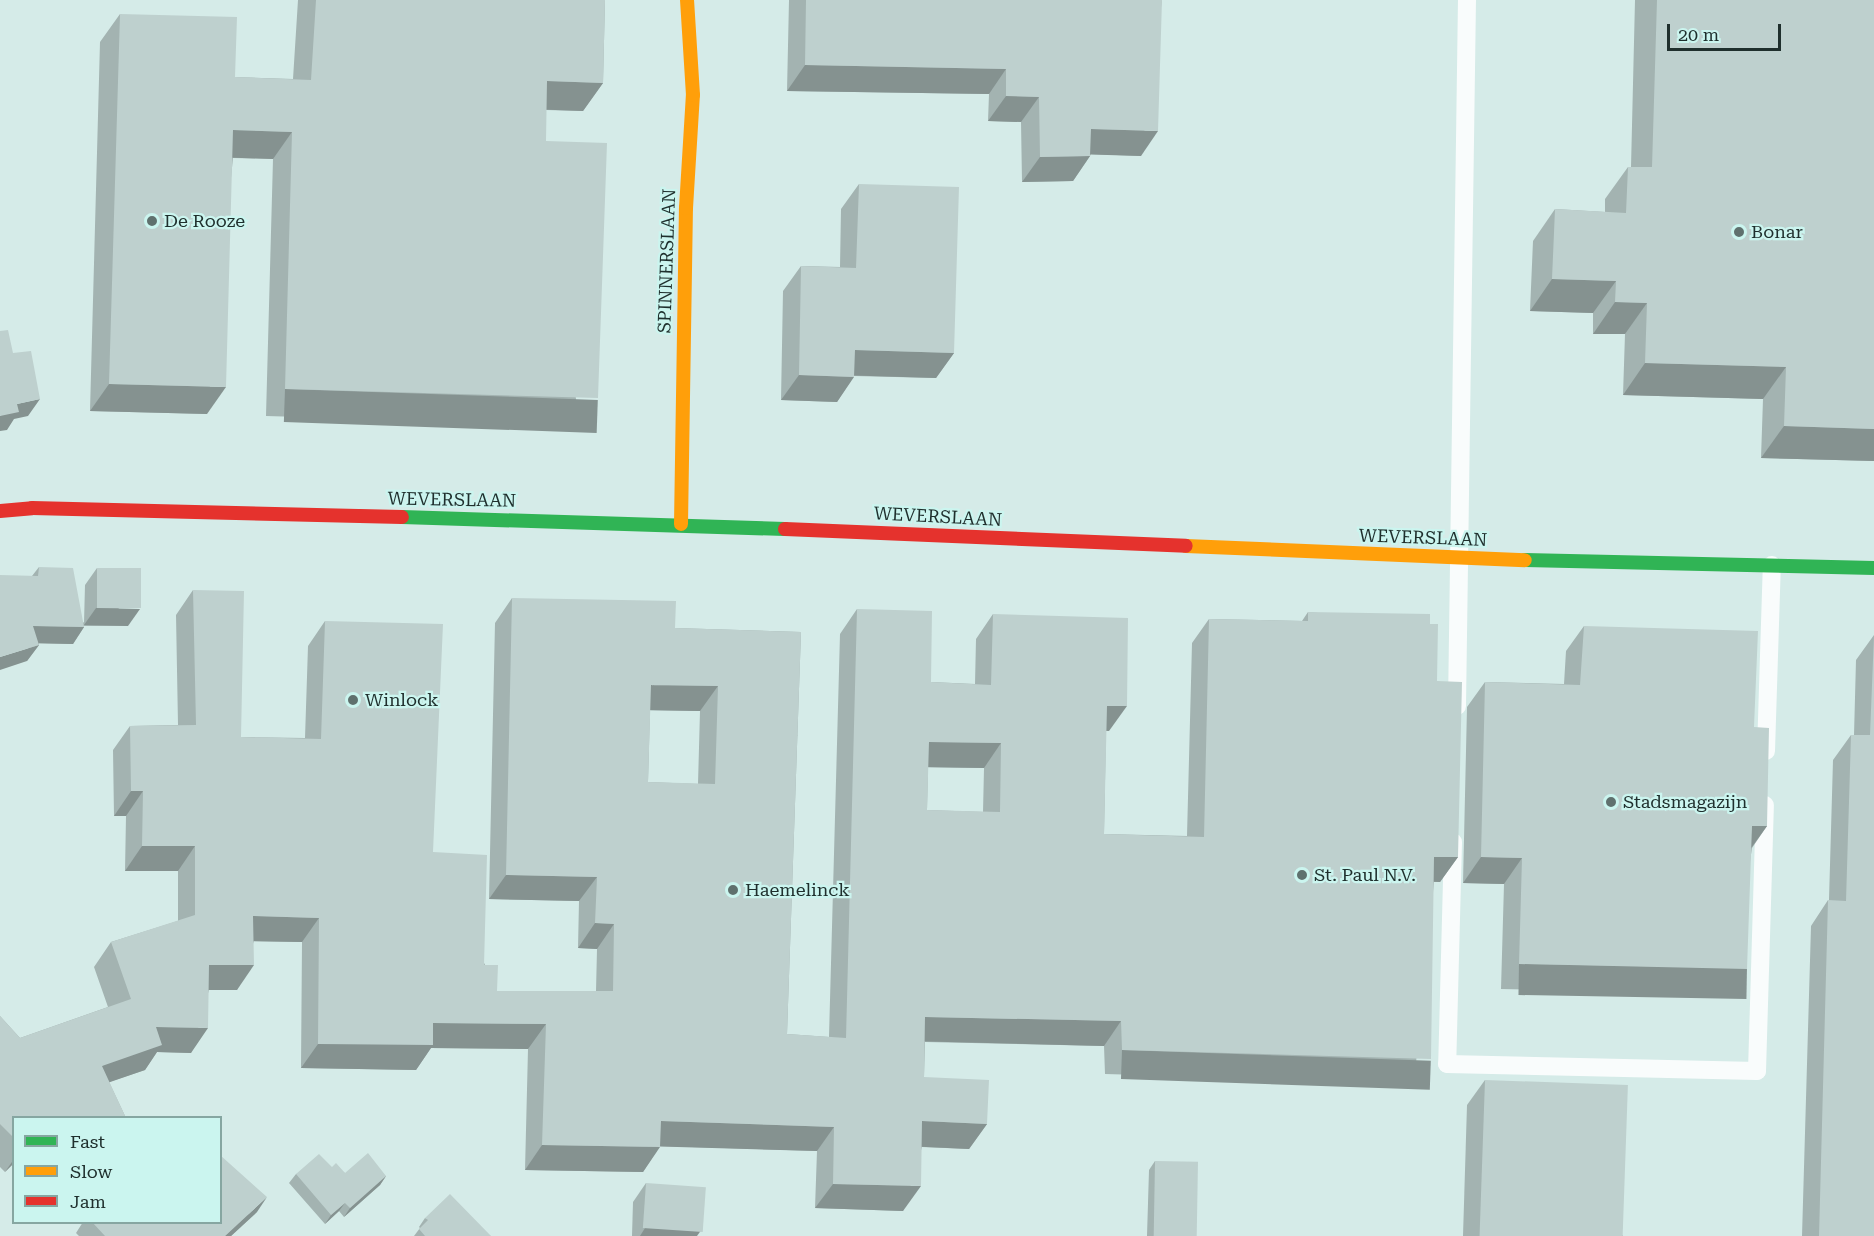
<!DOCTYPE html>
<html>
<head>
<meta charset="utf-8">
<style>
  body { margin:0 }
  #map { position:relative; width:1874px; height:1236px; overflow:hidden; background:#d5ebe8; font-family:"Roboto Serif",serif }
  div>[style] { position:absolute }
  .lane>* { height:18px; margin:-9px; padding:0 9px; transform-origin:9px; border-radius:9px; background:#f9fcfc }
  .fast>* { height:14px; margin:-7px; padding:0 7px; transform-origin:7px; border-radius:7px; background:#30b455 }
  .slow>* { height:14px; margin:-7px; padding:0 7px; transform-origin:7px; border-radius:7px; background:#ff9f0a }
  .jam>* { height:14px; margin:-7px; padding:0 7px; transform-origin:7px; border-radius:7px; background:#e5322d }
  .wall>* { inset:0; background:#a3b3b1 }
  .shaded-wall>* { inset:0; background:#859290; transform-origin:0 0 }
  .building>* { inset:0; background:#bed0ce; transform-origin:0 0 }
  .dots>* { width:16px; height:16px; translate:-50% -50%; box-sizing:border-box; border:3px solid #cbf5ef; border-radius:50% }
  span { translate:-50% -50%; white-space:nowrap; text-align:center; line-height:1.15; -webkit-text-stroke:4.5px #cbf5ef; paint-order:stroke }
  .poi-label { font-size:18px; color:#1f2f2d }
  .left { translate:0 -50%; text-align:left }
  .street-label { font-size:18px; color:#1f2f2d }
  .legend { position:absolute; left:12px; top:1116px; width:210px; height:108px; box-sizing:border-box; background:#cbf5ef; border:2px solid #86a6a1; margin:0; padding:8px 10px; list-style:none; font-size:18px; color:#1f2f2d }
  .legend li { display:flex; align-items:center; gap:12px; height:30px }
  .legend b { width:30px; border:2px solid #86a6a1 }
  .scale { position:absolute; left:1667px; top:24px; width:114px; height:27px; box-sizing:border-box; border:3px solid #1f2f2d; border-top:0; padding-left:8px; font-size:18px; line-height:21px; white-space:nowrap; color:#1f2f2d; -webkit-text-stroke:4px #cbf5ef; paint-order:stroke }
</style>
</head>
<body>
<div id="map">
  <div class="lane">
    <i style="left:1457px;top:706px;width:706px;rotate:-89.19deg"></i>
    <i style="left:1766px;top:751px;width:186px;rotate:-88.2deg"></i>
    <i style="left:1453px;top:842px;width:222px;rotate:91.5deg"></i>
    <i style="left:1447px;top:1064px;width:310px;rotate:1.3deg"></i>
    <i style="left:1757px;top:1071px;width:266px;rotate:-88.3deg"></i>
  </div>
  <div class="fast">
    <i style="left:402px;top:517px;width:383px;rotate:1.8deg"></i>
    <i style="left:1525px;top:560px;width:349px;rotate:1.3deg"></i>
  </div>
  <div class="slow">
    <i style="left:681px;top:524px;width:316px;rotate:-89.1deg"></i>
    <i style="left:686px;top:208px;width:113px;rotate:-86.5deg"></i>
    <i style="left:693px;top:95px;width:95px;rotate:-93.6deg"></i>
    <i style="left:1186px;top:546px;width:339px;rotate:2.4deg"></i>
  </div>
  <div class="jam">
    <i style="left:0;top:511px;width:32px;rotate:-5deg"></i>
    <i style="left:32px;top:508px;width:370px;rotate:1.4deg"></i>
    <i style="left:785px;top:529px;width:401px;rotate:2.4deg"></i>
  </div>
  <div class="wall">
    <i style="clip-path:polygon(298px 0,605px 0,603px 83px,583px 111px,546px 110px,546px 141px,579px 425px,266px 416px,273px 159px,233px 158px,207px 414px,90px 411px,100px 42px,120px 14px,235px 77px,293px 79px)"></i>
    <i style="clip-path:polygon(789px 0,1162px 0,1141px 156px,1091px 154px,1090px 156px,1073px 181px,1022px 182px,1021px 122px,988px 121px,989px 94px,787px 91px)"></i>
    <i style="clip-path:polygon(1635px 0,1874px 0,1874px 461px,1761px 458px,1763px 399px,1623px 395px,1625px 334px,1593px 334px,1593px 313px,1530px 311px,1533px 241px,1555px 209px,1605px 212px,1605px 199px,1628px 167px,1631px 167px)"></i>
    <i style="clip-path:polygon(859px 184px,954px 353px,936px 378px,854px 376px,837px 402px,781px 400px,783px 291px,801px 266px,840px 267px,841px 209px)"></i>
    <i style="clip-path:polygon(39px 567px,84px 623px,85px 585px,97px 568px,128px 626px,84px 626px,84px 627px,73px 644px,39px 643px,39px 645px,27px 661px,32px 576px)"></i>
    <i style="clip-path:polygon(evenodd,193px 590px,241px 737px,305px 738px,308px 646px,325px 621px,433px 852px,497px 991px,596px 991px,597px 949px,578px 948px,579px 901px,489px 899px,495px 623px,512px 598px,675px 628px,801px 632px,787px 1034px,829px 1037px,840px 634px,857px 609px,931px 682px,975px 684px,976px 639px,993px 614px,1109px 731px,1106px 731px,1104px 834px,1187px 836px,1192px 643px,1209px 619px,1302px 621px,1308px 612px,1430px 624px,1458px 857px,1440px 882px,1434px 882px,1414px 1083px,1105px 1074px,1104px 1046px,925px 1042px,924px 1077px,987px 1124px,969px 1149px,922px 1147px,903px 1211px,815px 1208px,817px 1151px,660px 1146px,643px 1172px,525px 1170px,528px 1049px,431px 1048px,416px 1070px,301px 1068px,302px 942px,254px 941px,237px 990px,209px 990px,191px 1053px,157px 1052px,145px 1070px,109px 1082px,126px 1118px,14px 1118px,14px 1163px,5px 1172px,0 1167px,0 1016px,20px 1038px,108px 1007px,94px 967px,111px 942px,178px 921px,178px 871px,125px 871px,126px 816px,114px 816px,113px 750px,130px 726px,178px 725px,176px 615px,193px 590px,650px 710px,700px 711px,698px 784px,648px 782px,650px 710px,193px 590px,928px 767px,984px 768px,983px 812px,927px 810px,928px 767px)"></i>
    <i style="clip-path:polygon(1584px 626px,1754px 727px,1767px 826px,1752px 848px,1730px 994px,1501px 989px,1504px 884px,1463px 883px,1467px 707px,1485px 682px,1564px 684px,1566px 651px)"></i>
    <i style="clip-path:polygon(1874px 635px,1874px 1236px,1802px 1236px,1811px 926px,1828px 900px,1829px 900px,1833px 760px,1851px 735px,1854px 735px,1856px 660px)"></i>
    <i style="clip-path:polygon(1485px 1080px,1623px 1236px,1463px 1236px,1467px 1105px)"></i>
    <i style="clip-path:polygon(1155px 1161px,1196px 1236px,1147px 1236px,1149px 1170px)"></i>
    <i style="clip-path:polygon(332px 1167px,345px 1173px,386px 1176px,380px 1185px,344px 1217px,339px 1211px,325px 1224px,289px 1183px,296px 1174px)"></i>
    <i style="clip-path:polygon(646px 1183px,697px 1236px,632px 1236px,633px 1202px)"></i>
    <i style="clip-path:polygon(257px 1212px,231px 1236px,79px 1236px,76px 1233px,83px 1222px,220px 1222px)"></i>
    <i style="clip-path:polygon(425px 1218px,491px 1236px,414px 1236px,420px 1228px,419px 1227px)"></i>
  </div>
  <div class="shaded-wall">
    <i style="clip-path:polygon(805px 65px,1006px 69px,989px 94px,787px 91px)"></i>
    <i style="clip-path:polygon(547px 81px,603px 83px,583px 111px,528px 109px)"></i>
    <i style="clip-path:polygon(1006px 96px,1039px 97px,1021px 122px,988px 121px)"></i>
    <i style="clip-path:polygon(1091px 129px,1158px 131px,1141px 156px,1074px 154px)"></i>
    <i style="clip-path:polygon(233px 130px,292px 132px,273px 159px,214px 157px)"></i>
    <i style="clip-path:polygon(1090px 156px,1073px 181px,1022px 182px,1040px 157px)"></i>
    <i style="clip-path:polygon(1552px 279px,1616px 281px,1593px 313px,1530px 311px)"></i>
    <i style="clip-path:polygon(1615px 302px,1647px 303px,1625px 334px,1593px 334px)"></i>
    <i style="clip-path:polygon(855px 350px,954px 353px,936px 378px,838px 375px)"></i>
    <i style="clip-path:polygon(1645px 363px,1786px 367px,1763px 399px,1623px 395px)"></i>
    <i style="clip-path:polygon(799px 375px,854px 377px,837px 402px,781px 400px)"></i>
    <i style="clip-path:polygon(109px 384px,226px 387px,207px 414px,90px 411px)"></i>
    <i style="left:285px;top:389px;width:313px;height:33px;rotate:2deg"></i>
    <i style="clip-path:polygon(40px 399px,28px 416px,14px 419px,7px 430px,0 431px,0 416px,17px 404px)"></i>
    <i style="clip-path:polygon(1784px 426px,1874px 429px,1874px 461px,1761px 458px)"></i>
    <i style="clip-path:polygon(96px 608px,140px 609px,128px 626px,84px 625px)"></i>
    <i style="clip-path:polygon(33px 626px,84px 627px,73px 644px,21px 643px)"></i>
    <i style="clip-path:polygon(39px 645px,27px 661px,0 670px,0 657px)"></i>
    <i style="clip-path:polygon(651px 685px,718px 686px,700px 711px,634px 710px)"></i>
    <i style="clip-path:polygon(1107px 706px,1127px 706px,1109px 731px,1090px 730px)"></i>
    <i style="clip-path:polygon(929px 742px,1001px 743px,984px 768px,912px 767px)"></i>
    <i style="clip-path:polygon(131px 791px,143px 791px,126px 816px,114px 816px)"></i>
    <i style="clip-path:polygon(1752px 826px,1767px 826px,1749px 851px)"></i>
    <i style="clip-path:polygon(142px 846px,195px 846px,178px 871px,125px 871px)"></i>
    <i style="clip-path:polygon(1434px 857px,1458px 857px,1440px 882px,1417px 881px)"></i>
    <i style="clip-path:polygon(1481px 857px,1522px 858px,1504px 884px,1463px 883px)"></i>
    <i style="clip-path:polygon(506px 875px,597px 877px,579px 901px,489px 899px)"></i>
    <i style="clip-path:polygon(253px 916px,319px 918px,302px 942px,236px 941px)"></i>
    <i style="clip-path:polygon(595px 923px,614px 924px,597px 949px,578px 948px)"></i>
    <i style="left:1519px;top:964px;width:228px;height:31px;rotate:1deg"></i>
    <i style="clip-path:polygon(209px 965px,254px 965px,237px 990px,192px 990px)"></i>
    <i style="clip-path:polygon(925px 1017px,1121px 1021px,1104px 1046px,908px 1041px)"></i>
    <i style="clip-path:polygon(433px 1023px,546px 1024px,528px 1049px,431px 1048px,416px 1070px,301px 1068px,318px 1044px)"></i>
    <i style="clip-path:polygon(156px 1027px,208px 1028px,191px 1053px,157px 1052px,145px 1070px,84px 1091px,102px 1066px)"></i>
    <i style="left:1122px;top:1050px;width:309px;height:29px;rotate:2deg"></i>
    <i style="clip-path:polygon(661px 1121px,834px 1127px,817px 1151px,643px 1146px)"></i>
    <i style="clip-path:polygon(922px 1121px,987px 1124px,969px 1149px,905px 1146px)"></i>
    <i style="clip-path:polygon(542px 1145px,660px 1147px,643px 1172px,525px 1170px)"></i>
    <i style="clip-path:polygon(14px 1159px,14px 1163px,5px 1172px)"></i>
    <i style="clip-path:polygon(386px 1176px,380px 1185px,344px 1217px,350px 1208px)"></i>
    <i style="clip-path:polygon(833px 1184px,921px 1186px,903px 1211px,815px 1208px)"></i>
    <i style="clip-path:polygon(267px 1197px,257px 1212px,231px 1236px,225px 1236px)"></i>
    <i style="clip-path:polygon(345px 1203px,339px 1211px,325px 1224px,331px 1215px)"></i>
    <i style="clip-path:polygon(645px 1228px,702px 1229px,697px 1236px,640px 1236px)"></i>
  </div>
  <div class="building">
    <i style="clip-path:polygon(316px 0,605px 0,603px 83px,547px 81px,546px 141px,607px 143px,598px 398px,285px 389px,292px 132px,233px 130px,226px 387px,109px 384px,120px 14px,237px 17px,235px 77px,311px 80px)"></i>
    <i style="clip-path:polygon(806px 0,1162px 0,1158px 131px,1091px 129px,1090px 156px,1040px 157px,1039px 97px,1006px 96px,1006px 69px,805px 65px)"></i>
    <i style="clip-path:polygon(1657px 0,1874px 0,1874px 429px,1784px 426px,1786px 367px,1645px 363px,1647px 303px,1615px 302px,1616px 281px,1552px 279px,1555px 209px,1626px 213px,1628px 167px,1652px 167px)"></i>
    <i style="clip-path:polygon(859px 184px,959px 187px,954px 353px,855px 350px,854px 377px,799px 375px,801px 266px,856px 268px)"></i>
    <i style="clip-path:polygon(8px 330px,13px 353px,31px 351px,40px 399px,17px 404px,19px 412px,0 416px,0 331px)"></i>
    <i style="clip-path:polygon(39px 567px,73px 568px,84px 627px,33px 626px,39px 645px,0 657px,0 575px,38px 576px)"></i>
    <i style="left:97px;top:568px;width:44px;height:40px"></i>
    <i style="clip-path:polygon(evenodd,193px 590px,244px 591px,241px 737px,321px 739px,325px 621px,443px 624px,433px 852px,487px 855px,484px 965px,498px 965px,497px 991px,613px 991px,614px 924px,595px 923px,597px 877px,506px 875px,512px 598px,676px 601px,675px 628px,801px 632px,787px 1034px,846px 1038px,857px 609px,932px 611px,931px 682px,991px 685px,993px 614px,1128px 618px,1127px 706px,1107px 706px,1104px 834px,1204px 837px,1209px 619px,1308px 621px,1308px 612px,1430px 614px,1430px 624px,1438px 624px,1437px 681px,1462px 682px,1458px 857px,1434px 857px,1431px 1059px,1122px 1050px,1121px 1021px,925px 1017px,924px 1077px,989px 1080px,987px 1124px,922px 1121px,921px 1186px,833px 1184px,834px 1127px,661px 1121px,660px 1147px,542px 1145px,546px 1024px,433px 1023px,433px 1045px,318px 1044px,319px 918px,253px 916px,254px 965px,209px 965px,208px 1028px,156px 1027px,162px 1045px,102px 1066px,126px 1118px,56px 1118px,54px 1116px,53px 1118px,14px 1118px,14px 1138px,0 1124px,0 1016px,20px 1038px,131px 999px,111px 942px,195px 915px,195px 846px,142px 846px,143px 791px,131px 791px,130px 726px,196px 725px,193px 590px,651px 685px,718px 686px,715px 784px,648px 782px,651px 685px,193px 590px,929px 742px,1001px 743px,1000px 812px,927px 810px,929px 742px)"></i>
    <i style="clip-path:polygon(1584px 626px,1758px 631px,1754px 727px,1769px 728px,1767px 826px,1752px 826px,1747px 969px,1519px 964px,1522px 858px,1481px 857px,1485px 682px,1580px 685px)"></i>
    <i style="clip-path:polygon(1874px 635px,1874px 1236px,1819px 1236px,1828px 900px,1846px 901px,1851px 735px,1870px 735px)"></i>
    <i style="left:1485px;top:1080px;width:143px;height:156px;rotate:2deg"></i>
    <i style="clip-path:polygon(368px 1153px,386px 1176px,350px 1208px,345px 1203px,331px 1215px,296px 1174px,319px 1154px,332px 1167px,336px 1163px,345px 1173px)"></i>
    <i style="clip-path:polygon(220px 1155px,267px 1197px,225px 1236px,105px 1236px,92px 1222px,220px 1222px)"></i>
    <i style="left:1155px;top:1161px;width:43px;height:75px;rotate:1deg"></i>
    <i style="left:646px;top:1183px;width:60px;height:45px;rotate:4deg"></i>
    <i style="clip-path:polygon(450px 1194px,491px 1236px,425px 1236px,419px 1229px,428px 1220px,425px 1218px)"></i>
  </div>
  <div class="dots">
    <i style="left:152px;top:221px;background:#5f716e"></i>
    <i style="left:1739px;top:232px;background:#5f716e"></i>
    <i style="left:353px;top:700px;background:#5f716e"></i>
    <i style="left:1611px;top:802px;background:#5f716e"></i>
    <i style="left:1302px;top:875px;background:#5f716e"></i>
    <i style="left:733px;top:890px;background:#5f716e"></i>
  </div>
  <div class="poi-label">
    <span class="left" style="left:164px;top:221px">De Rooze</span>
    <span class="left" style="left:1751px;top:232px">Bonar</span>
    <span class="left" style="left:365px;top:700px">Winlock</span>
    <span class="left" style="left:1623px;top:802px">Stadsmagazijn</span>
    <span class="left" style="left:1314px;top:875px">St. Paul N.V.</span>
    <span class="left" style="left:745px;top:890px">Haemelinck</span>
  </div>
  <div class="street-label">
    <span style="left:667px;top:261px;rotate:-88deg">SPINNERSLAAN</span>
    <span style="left:452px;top:500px;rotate:1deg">WEVERSLAAN</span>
    <span style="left:938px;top:517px;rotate:3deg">WEVERSLAAN</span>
    <span style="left:1423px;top:538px;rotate:2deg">WEVERSLAAN</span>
  </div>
  <ul class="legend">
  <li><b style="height:8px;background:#30b455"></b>Fast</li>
  <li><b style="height:8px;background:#ff9f0a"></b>Slow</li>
  <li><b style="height:8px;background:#e5322d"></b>Jam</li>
  </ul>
  <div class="scale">20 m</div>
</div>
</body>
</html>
